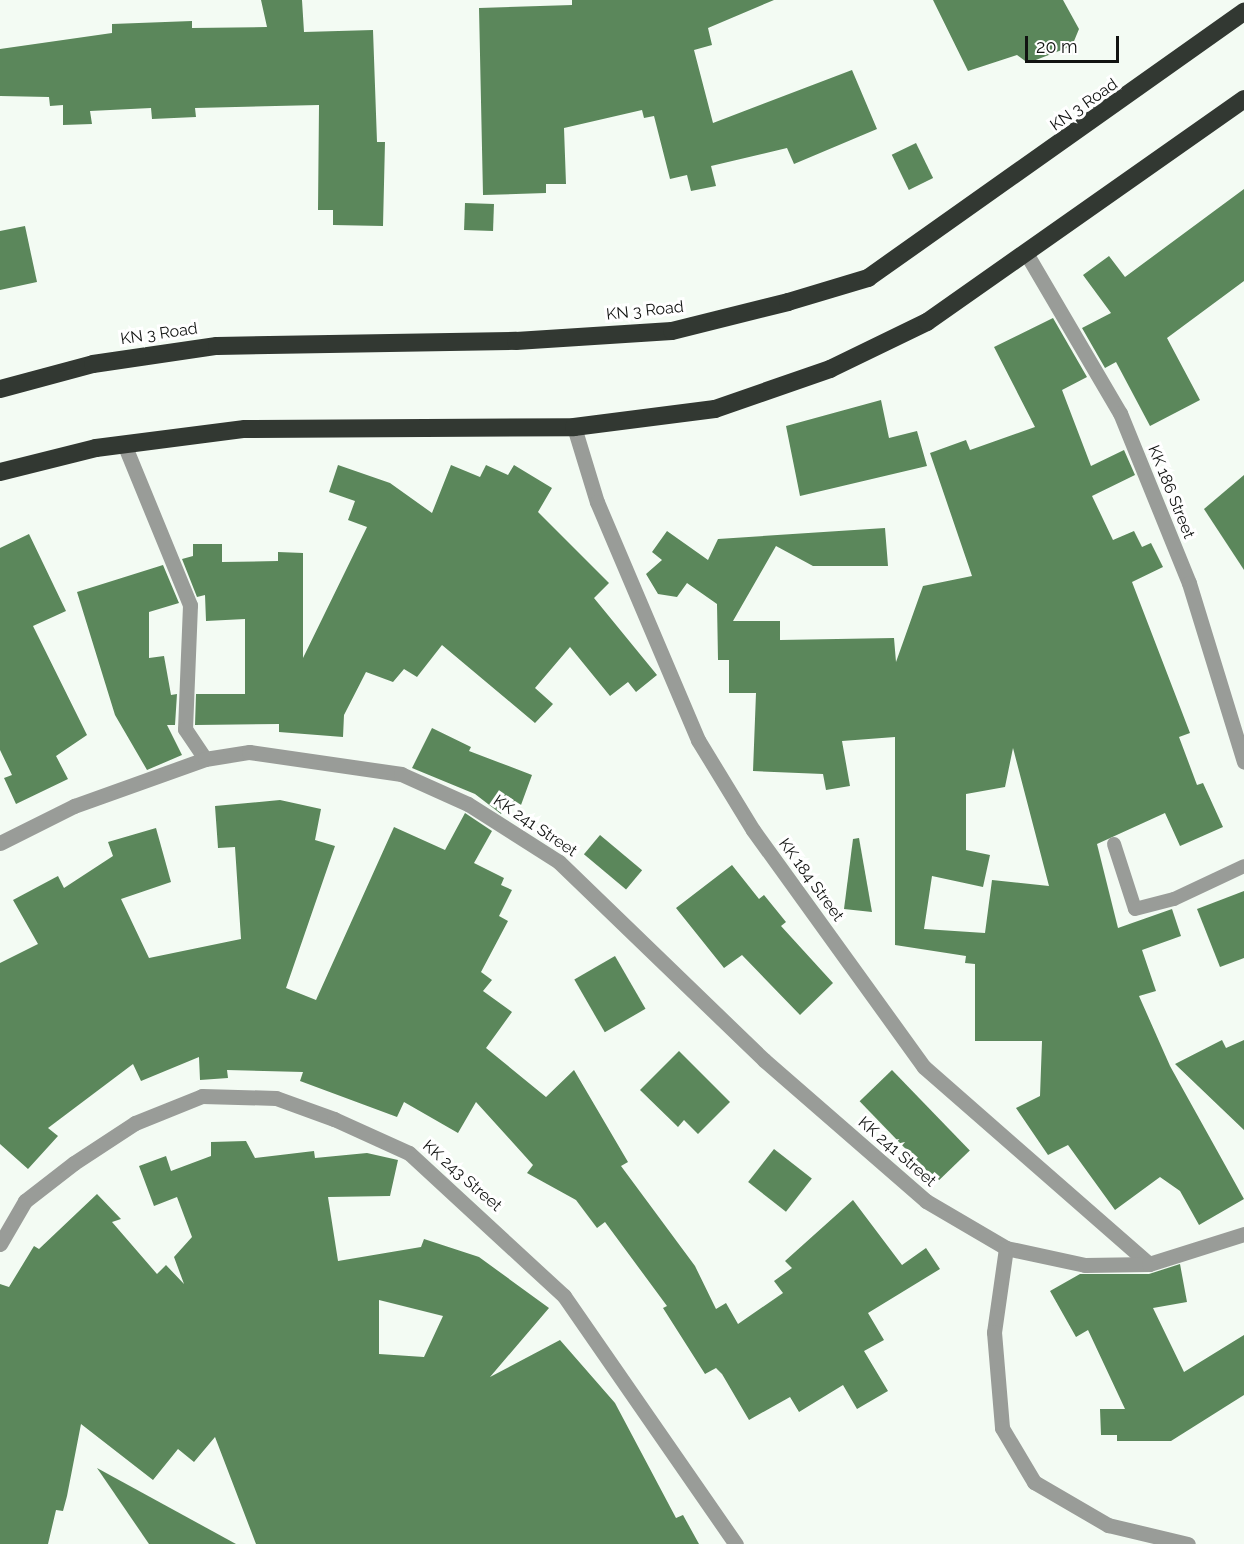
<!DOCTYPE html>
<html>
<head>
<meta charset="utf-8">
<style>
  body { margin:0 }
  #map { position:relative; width:1244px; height:1544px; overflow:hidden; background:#f3fbf3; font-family:Raleway,sans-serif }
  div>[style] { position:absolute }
  .building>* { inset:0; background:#5b875b; transform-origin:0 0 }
  .lane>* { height:14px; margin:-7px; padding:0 7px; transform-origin:7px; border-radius:7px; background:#999c98 }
  .street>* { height:15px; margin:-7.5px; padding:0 7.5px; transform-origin:7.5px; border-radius:7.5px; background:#999c98 }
  .highway>* { height:18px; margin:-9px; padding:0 9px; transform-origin:9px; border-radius:9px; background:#323832 }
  span { translate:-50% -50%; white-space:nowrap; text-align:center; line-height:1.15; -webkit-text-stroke:6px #fff; paint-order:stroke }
  .street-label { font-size:16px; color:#111311 }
  .scale { position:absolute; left:1025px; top:36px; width:94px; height:27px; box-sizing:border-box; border:3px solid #111311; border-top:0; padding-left:8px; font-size:18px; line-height:21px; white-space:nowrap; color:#111311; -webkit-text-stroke:4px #fff; paint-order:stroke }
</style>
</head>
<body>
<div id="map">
  <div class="building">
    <i style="clip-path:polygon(261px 0,302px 0,304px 32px,373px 30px,377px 142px,385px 142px,383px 226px,333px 225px,333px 210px,318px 210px,319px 105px,195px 108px,196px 117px,152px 119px,151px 108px,90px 111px,92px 124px,63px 125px,63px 105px,50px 106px,49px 97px,0 96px,0 49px,112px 33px,112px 24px,192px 21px,192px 28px,267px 27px)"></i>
    <i style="clip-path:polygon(572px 0,774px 0,708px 28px,712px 45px,694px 50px,713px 123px,852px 70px,877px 129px,794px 164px,787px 148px,711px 166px,716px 186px,691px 191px,687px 175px,670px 179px,654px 116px,644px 118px,642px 110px,564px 128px,566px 184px,546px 184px,546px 193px,483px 195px,479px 8px,572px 5px)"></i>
    <i style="clip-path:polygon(933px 0,1063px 0,1079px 29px,1072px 46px,1028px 63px,1017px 55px,968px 71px)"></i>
    <i style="left:916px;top:143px;width:39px;height:27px;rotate:64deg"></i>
    <i style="clip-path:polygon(1244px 189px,1244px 281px,1167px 338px,1200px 400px,1150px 426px,1116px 362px,1105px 368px,1082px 328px,1111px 313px,1083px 275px,1109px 256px,1125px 277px)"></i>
    <i style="left:465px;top:203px;width:29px;height:27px;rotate:2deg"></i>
    <i style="clip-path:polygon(25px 226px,37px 282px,0 290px,0 231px)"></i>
    <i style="clip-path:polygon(evenodd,1053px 318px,1087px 377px,1062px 390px,1091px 466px,1124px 450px,1135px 475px,1092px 496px,1113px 540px,1134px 531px,1142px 547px,1151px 543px,1163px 567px,1132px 582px,1190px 733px,1179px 737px,1197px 785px,1203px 783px,1223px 827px,1180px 846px,1165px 813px,1097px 844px,1118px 928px,1172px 909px,1181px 936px,1142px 950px,1156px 991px,1139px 996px,1170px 1066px,1244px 1199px,1199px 1225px,1180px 1191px,1160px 1177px,1115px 1210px,1068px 1145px,1048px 1155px,1016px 1108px,1040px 1096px,1042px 1041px,975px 1041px,975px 964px,965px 963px,966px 956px,895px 945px,895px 737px,842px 741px,850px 786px,826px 790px,823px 774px,753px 771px,756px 693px,729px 693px,729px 660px,718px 660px,717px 604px,687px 583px,677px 597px,658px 594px,646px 574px,662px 560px,652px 552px,667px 531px,708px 560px,718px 539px,885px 528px,888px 566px,813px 566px,776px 546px,733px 621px,780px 621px,780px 640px,894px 638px,896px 662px,923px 586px,972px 576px,930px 453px,966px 440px,970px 450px,1035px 427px,994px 347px,1053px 318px,1013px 748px,1049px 886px,992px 880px,985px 933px,924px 929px,932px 876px,983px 887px,990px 855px,966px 850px,966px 794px,1005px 787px,1013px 748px)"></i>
    <i style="clip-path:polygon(881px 400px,889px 438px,917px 431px,927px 466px,800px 496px,786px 426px)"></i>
    <i style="clip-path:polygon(338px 465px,390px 483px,432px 513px,451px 465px,480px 477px,486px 465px,508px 475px,514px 465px,552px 488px,538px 512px,609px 583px,594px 598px,657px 675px,636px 692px,628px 682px,610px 696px,570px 647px,535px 688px,553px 704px,535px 723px,442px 645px,417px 677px,404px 669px,393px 682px,366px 672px,344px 715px,343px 737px,279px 732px,279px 724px,195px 725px,196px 694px,245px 694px,245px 619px,206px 621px,205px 595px,197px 597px,182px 559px,193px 556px,193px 544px,222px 544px,222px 562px,278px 561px,278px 552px,303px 553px,303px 658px,367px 527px,348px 520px,355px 501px,329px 492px)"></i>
    <i style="clip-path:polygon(1244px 475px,1244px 570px,1204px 509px)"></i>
    <i style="clip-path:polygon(29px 534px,66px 611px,33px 626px,87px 735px,56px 756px,68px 779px,16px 804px,4px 778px,12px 775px,0 750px,0 548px)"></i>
    <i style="clip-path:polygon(163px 565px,179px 603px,149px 612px,149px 658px,164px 656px,171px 695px,177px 694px,175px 725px,167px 725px,182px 755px,147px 770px,115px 715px,77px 592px)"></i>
    <i style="clip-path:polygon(432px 728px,471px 747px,469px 751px,532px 775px,521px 805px,508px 800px,501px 814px,475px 794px,412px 768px)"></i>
    <i style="clip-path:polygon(280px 800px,321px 809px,315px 840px,335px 846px,286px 988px,316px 1000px,394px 827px,445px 850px,465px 813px,492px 831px,474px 863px,504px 878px,501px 885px,512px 890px,499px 916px,508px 921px,481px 972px,492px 980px,483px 991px,512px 1012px,486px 1048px,546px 1097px,574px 1070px,628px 1162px,621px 1166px,695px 1266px,716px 1309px,726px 1303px,738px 1324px,783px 1293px,774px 1281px,792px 1268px,785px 1261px,853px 1200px,902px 1265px,926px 1248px,940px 1269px,868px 1313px,884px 1340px,864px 1351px,888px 1391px,857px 1409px,843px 1385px,799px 1412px,790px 1397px,749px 1420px,722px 1374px,716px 1368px,705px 1374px,663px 1308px,667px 1306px,605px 1222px,597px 1228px,576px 1200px,527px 1173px,533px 1165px,476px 1102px,458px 1133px,404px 1102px,397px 1117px,300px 1081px,303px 1072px,227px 1070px,228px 1078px,200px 1080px,199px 1057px,141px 1081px,133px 1064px,48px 1128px,58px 1136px,28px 1169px,0 1144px,0 963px,38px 944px,13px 900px,58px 876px,64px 888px,113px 856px,108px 842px,156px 828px,171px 882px,121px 899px,149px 958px,241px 939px,235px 847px,218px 848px,215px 806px)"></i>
    <i style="left:600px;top:835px;width:55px;height:25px;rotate:40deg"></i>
    <i style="clip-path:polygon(859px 838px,872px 912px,844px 909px,853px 839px)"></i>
    <i style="clip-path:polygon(732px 865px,759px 899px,764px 895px,786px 922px,781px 926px,833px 983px,800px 1015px,742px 955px,724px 968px,676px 908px)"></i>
    <i style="clip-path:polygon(1244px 891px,1244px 958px,1220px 967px,1197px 909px)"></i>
    <i style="left:615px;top:956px;width:61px;height:47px;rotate:60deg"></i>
    <i style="clip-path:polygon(1222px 1040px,1226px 1048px,1244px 1040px,1244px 1130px,1175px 1064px)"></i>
    <i style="clip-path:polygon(679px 1051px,730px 1102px,698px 1134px,684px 1120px,678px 1127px,640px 1090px)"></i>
    <i style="left:892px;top:1070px;width:112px;height:45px;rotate:46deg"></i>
    <i style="clip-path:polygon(evenodd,246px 1141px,255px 1158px,314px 1151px,315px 1158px,367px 1153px,398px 1160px,390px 1196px,328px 1197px,338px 1261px,421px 1247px,424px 1239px,479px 1257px,549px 1308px,490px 1377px,560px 1340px,615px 1403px,676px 1518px,683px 1515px,699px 1544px,256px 1544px,215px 1437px,194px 1462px,178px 1449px,153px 1480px,81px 1424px,67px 1496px,63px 1511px,56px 1510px,48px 1544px,0 1544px,0 1284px,9px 1287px,34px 1246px,39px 1249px,97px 1194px,121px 1219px,112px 1222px,157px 1274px,166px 1265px,184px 1284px,174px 1257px,192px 1237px,177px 1197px,154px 1206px,139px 1166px,166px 1156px,171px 1171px,211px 1156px,211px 1142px,246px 1141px,379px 1300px,443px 1316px,424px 1357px,379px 1354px,379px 1300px)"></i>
    <i style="left:774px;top:1149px;width:48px;height:42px;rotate:38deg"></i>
    <i style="clip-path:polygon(1180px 1264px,1187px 1302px,1153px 1308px,1184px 1372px,1244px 1335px,1244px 1395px,1171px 1441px,1117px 1441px,1117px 1435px,1101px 1435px,1100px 1409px,1125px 1409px,1088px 1330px,1076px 1337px,1050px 1291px,1080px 1274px,1149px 1274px)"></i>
    <i style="clip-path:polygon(97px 1468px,236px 1544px,149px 1544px)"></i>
  </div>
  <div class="lane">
    <i style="left:1114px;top:844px;width:68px;rotate:72.1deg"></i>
    <i style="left:1135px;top:909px;width:40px;rotate:-14.4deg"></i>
    <i style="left:1174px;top:899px;width:77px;rotate:-25.2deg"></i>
  </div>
  <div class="street">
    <i style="left:1026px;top:253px;width:186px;rotate:59.6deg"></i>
    <i style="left:1120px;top:413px;width:183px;rotate:67.9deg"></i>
    <i style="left:1189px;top:583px;width:187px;rotate:72.9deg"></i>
    <i style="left:574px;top:427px;width:78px;rotate:73deg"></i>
    <i style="left:597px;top:502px;width:259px;rotate:67deg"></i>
    <i style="left:698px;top:740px;width:105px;rotate:58.6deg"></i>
    <i style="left:753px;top:830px;width:292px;rotate:54.2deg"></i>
    <i style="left:924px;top:1067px;width:299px;rotate:41.2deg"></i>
    <i style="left:124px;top:444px;width:174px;rotate:67.7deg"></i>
    <i style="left:190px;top:605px;width:124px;rotate:92.3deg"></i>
    <i style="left:185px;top:729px;width:36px;rotate:56deg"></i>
    <i style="left:0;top:843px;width:83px;rotate:-26.6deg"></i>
    <i style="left:74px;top:806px;width:139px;rotate:-19.7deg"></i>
    <i style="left:205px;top:759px;width:45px;rotate:-9deg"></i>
    <i style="left:249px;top:752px;width:154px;rotate:8.2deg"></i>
    <i style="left:401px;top:774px;width:73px;rotate:24.1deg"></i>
    <i style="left:468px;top:804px;width:108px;rotate:32.5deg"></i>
    <i style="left:559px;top:862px;width:285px;rotate:44deg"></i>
    <i style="left:764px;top:1060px;width:215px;rotate:41deg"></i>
    <i style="left:926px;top:1201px;width:93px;rotate:30.4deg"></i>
    <i style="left:1006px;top:1248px;width:81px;rotate:12.1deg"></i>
    <i style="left:1085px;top:1265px;width:64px;rotate:-0.9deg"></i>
    <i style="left:1149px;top:1264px;width:100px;rotate:-17.5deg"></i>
    <i style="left:0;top:1244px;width:50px;rotate:-59.8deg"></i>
    <i style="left:25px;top:1201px;width:62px;rotate:-37.8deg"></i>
    <i style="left:74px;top:1163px;width:73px;rotate:-33.3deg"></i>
    <i style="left:135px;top:1123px;width:72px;rotate:-21.9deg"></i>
    <i style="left:202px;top:1096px;width:74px;rotate:1.5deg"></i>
    <i style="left:276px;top:1098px;width:62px;rotate:19.9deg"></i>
    <i style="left:334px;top:1119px;width:82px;rotate:24.4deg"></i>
    <i style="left:409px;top:1153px;width:211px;rotate:42.7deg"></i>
    <i style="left:564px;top:1296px;width:302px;rotate:55.3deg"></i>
    <i style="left:1006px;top:1248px;width:85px;rotate:98.1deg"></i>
    <i style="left:994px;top:1332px;width:96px;rotate:85.2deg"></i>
    <i style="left:1002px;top:1428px;width:63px;rotate:59.3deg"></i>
    <i style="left:1034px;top:1482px;width:86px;rotate:30.2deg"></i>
    <i style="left:1108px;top:1525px;width:82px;rotate:13.4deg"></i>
  </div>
  <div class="highway">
    <i style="left:0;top:389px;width:96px;rotate:-15deg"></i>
    <i style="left:93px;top:364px;width:125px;rotate:-8.3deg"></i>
    <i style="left:217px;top:346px;width:299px;rotate:-1deg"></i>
    <i style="left:516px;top:341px;width:156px;rotate:-3.7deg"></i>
    <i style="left:672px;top:331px;width:120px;rotate:-14deg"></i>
    <i style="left:788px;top:302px;width:84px;rotate:-16.7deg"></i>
    <i style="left:868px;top:278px;width:461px;rotate:-35.3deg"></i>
    <i style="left:0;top:472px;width:99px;rotate:-14deg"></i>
    <i style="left:96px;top:448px;width:150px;rotate:-7.3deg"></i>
    <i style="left:245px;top:429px;width:329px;rotate:-0.3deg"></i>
    <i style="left:574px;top:427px;width:142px;rotate:-7.3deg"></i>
    <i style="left:715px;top:409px;width:122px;rotate:-19.2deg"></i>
    <i style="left:830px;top:369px;width:108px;rotate:-25.9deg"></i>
    <i style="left:927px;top:322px;width:388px;rotate:-35.1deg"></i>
  </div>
  <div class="street-label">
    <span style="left:1084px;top:105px;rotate:-35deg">KN 3 Road</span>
    <span style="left:645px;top:311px;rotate:-6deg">KN 3 Road</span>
    <span style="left:159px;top:334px;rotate:-8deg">KN 3 Road</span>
    <span style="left:1171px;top:492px;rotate:68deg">KK 186 Street</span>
    <span style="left:535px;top:826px;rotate:34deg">KK 241 Street</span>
    <span style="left:811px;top:880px;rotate:54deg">KK 184 Street</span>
    <span style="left:897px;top:1152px;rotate:41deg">KK 241 Street</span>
    <span style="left:462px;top:1176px;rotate:41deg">KK 243 Street</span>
  </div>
  <div class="scale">20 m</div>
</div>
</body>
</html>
